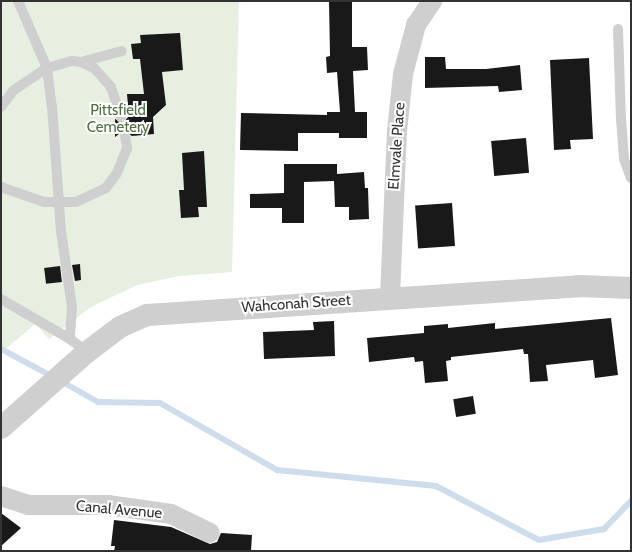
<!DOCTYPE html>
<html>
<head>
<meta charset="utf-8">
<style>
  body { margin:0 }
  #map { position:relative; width:632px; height:552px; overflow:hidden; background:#fff; font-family:Cabin,sans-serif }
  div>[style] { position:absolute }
  .green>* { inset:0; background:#e7efe1 }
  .stream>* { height:6px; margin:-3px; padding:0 3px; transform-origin:3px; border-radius:3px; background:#ceddee }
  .building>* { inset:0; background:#191919; transform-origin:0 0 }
  .service>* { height:10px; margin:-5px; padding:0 5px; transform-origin:5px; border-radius:5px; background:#cfcfcf }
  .minor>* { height:20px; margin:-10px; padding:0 10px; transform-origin:10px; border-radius:10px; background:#cfcfcf }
  .tertiary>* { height:22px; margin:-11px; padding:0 11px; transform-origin:11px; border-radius:11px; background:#cfcfcf }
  span { translate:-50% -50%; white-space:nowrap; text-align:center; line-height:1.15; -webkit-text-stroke:4px #fff; paint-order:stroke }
  .park-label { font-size:15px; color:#4f703e }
  .street-label { font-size:15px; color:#323232 }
  .frame { position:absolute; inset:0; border:2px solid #323232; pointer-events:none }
</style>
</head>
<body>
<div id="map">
  <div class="green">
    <i style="clip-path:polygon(1px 1px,239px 1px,232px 272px,179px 276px,137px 285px,91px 307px,49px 339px,35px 324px,1px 353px)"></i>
  </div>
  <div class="stream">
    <i style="left:1px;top:349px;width:59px;rotate:28.3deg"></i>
    <i style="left:61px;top:381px;width:43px;rotate:29.6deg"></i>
    <i style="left:98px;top:402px;width:62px;rotate:0.9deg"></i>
    <i style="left:160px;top:403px;width:135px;rotate:29.8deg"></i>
    <i style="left:277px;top:470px;width:160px;rotate:5.7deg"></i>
    <i style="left:436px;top:486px;width:116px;rotate:27.7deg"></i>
    <i style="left:539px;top:540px;width:66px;rotate:-9.6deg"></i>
    <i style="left:604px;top:529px;width:39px;rotate:-46deg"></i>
  </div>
  <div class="building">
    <i style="clip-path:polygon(329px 1px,352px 1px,352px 47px,367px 47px,368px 70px,353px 71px,355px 112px,367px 112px,367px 138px,339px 138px,339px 133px,298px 133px,298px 151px,240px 150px,241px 113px,327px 115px,327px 112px,340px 112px,337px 72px,327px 73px,326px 57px,330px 56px)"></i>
    <i style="clip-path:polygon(180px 33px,183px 70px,162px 72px,166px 105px,153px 117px,154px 134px,132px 136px,124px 130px,115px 137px,115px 119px,123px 123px,129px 116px,127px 94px,144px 94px,140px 59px,133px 59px,131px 44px,141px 43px,140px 35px)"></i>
    <i style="clip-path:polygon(425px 57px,445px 57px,446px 69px,486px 69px,520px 65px,522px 90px,499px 92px,498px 86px,425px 88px)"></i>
    <i style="clip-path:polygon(589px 58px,593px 139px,570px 140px,571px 149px,554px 150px,550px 60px)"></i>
    <i style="left:526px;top:138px;width:35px;height:35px;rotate:85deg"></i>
    <i style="clip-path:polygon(204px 151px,207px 207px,198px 207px,199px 217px,181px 218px,179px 190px,184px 190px,182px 153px)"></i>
    <i style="clip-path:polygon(284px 164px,337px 164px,337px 174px,364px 172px,365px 188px,368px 188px,369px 219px,349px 220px,349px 207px,335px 207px,334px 181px,304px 182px,304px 223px,282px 223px,282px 208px,250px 208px,250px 194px,284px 193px)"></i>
    <i style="left:452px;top:203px;width:43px;height:37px;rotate:86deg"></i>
    <i style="clip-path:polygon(80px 264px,81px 280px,75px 281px,72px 265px)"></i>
    <i style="left:60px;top:266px;width:16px;height:16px;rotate:83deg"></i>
    <i style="clip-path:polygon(611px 318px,618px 375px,595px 378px,593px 360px,546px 365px,548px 381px,530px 382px,528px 354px,524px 354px,523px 349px,451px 357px,451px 360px,446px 361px,448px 381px,425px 383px,423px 361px,415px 362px,414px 357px,369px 362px,367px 338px,424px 333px,424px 326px,448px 324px,448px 328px,495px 323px,495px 329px)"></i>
    <i style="clip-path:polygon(334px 321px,335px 356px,264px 359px,263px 332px,314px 330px,313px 322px)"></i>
    <i style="left:473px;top:396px;width:18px;height:20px;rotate:81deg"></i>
    <i style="clip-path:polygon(1px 513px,21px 528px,1px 546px)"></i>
    <i style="clip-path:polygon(114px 520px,171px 527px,210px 544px,217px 542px,221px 533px,252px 535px,251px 551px,114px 551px,115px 546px,111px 546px)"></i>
  </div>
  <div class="service">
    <i style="left:18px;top:1px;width:73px;rotate:66.6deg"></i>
    <i style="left:47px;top:68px;width:38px;rotate:83deg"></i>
    <i style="left:52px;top:106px;width:125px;rotate:85.9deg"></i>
    <i style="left:61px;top:231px;width:77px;rotate:81.8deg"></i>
    <i style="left:72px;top:307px;width:32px;rotate:94deg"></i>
    <i style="left:70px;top:339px;width:21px;rotate:37deg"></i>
    <i style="left:618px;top:29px;width:90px;rotate:88.1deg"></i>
    <i style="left:621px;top:119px;width:40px;rotate:85.7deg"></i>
    <i style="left:624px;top:159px;width:20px;rotate:70deg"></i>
    <i style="left:81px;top:62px;width:42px;rotate:-15deg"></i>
    <i style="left:1px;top:107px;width:21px;rotate:-53deg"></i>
    <i style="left:14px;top:90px;width:40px;rotate:-34deg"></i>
    <i style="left:47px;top:68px;width:26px;rotate:-16deg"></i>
    <i style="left:72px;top:61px;width:9px;rotate:6deg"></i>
    <i style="left:81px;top:62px;width:14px;rotate:25deg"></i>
    <i style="left:94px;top:68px;width:25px;rotate:48deg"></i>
    <i style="left:111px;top:87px;width:32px;rotate:72deg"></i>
    <i style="left:1px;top:187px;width:46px;rotate:19.2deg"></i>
    <i style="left:44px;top:202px;width:32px"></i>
    <i style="left:76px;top:202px;width:33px;rotate:-25deg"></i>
    <i style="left:106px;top:188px;width:19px;rotate:-54deg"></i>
    <i style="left:117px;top:173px;width:27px;rotate:-68deg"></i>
    <i style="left:127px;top:148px;width:12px;rotate:-99deg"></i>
    <i style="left:1px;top:299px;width:80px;rotate:30.1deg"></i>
  </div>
  <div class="minor">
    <i style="left:390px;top:297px;width:165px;rotate:-87.6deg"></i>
    <i style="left:397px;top:132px;width:58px;rotate:-84.1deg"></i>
    <i style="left:403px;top:74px;width:51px;rotate:-75.1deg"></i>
    <i style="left:416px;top:25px;width:29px;rotate:-56deg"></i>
    <i style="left:1px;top:496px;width:28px;rotate:18deg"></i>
    <i style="left:28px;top:505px;width:80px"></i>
    <i style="left:108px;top:505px;width:64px;rotate:8.1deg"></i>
    <i style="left:171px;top:514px;width:43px;rotate:26deg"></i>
  </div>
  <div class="tertiary">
    <i style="left:1px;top:428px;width:115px;rotate:-41.5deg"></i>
    <i style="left:87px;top:352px;width:41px;rotate:-37.1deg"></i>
    <i style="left:120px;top:327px;width:30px;rotate:-24deg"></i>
    <i style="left:147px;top:315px;width:433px;rotate:-3.8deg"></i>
    <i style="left:579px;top:286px;width:52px;rotate:2.2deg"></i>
  </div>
  <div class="park-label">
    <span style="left:118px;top:119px">Pittsfield<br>Cemetery</span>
  </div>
  <div class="street-label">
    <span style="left:397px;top:146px;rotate:-86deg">Elmvale Place</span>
    <span style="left:296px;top:304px;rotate:-4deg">Wahconah Street</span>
    <span style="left:119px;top:510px;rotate:5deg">Canal Avenue</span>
  </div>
  <div class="frame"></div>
</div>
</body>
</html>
